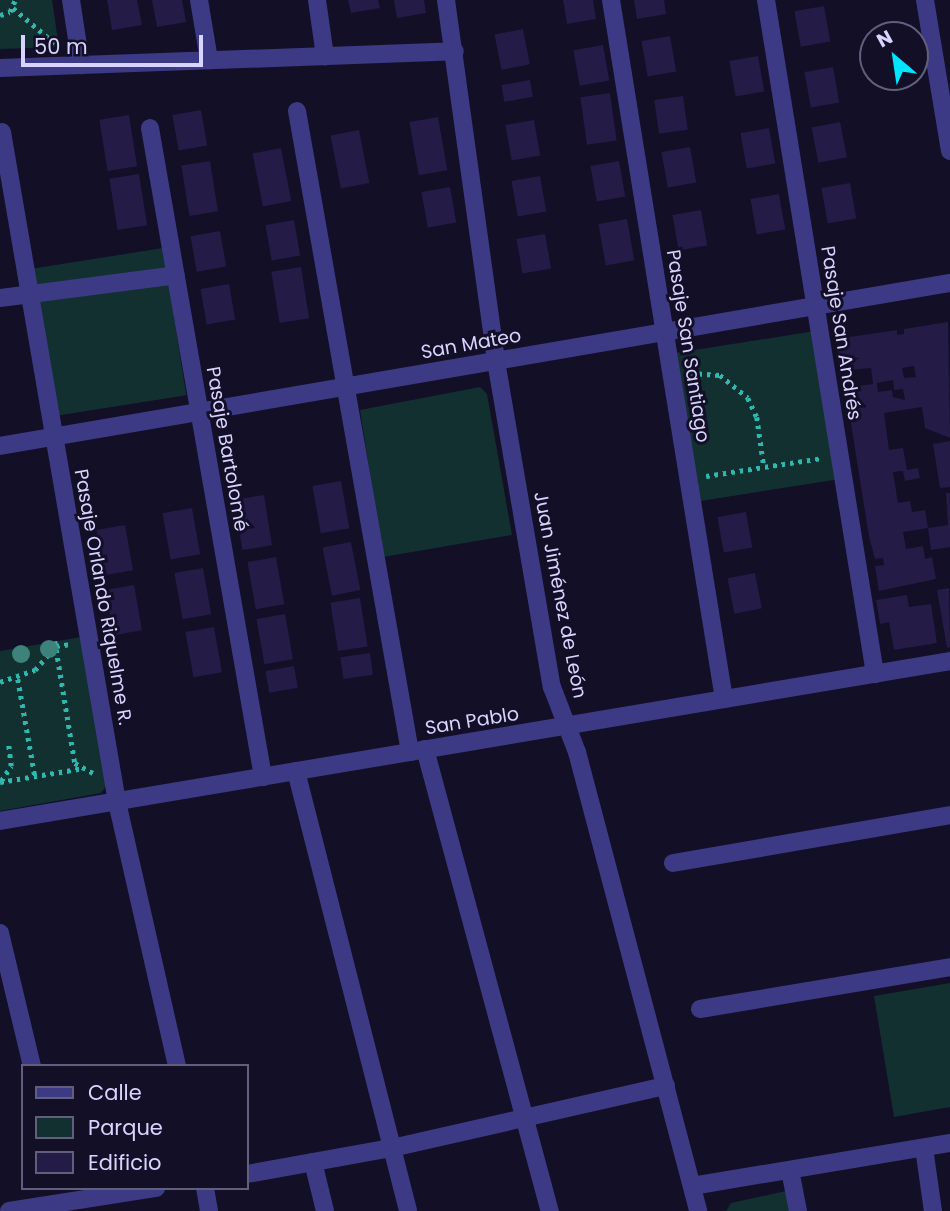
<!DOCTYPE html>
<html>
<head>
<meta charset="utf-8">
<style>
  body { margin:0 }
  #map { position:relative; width:950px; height:1211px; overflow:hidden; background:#130f26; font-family:Poppins,sans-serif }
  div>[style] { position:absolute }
  .green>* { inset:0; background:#12302f; transform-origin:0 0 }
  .building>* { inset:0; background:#241b47; transform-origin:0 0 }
  .path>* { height:4.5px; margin-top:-2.25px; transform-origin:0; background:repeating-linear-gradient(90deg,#2fb8b0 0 3.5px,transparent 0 8.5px) }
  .street>* { height:18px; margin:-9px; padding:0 9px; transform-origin:9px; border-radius:9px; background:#3d3a85 }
  .trees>* { width:18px; height:18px; margin:-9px; border-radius:50%; background:#3d827b }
  span { translate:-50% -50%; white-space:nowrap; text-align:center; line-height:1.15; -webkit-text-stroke:6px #130f26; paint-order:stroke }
  .street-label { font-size:19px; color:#d9d4ff }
  .legend { position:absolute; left:21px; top:1064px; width:228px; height:126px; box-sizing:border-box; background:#130f26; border:2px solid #625e7d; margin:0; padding:9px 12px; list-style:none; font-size:21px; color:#d9d4ff }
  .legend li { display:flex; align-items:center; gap:14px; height:35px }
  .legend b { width:35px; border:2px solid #625e7d }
  .north { position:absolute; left:859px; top:21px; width:70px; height:70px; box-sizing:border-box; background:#130f26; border:2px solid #625e7d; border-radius:50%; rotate:331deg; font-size:19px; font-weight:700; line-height:28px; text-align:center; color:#d9d4ff }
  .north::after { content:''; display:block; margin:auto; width:24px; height:32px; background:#00e5ff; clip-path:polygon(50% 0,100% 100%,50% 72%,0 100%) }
  .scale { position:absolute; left:21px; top:35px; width:182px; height:32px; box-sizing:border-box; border:4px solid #d9d4ff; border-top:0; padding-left:9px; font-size:21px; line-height:24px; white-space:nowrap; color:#d9d4ff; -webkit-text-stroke:5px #130f26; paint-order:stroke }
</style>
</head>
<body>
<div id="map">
  <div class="green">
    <i style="clip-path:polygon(0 0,52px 0,59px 47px,0 49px)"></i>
    <i style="left:163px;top:248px;width:149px;height:133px;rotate:81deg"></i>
    <i style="left:815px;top:331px;width:150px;height:141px;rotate:81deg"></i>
    <i style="clip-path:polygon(480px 387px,487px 394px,512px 535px,383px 557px,360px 410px)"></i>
    <i style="clip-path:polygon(81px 637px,107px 785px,101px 793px,0 811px,0 651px)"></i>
    <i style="clip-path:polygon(950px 983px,950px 1107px,894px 1117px,874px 996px)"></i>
    <i style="clip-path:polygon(786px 1191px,790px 1211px,726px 1211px,731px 1203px)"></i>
  </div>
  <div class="building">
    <i style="clip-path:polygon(107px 0,137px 0,142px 25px,112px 30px)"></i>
    <i style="clip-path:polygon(152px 0,182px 0,186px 22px,157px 27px)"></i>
    <i style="clip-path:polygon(348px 0,378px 0,380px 8px,351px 13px)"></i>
    <i style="clip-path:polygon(394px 0,424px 0,426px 13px,397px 18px)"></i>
    <i style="clip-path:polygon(563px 0,593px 0,596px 19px,567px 24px)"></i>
    <i style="clip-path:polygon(634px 0,664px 0,666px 14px,637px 19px)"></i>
    <i style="left:824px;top:6px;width:36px;height:30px;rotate:80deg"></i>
    <i style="left:523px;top:29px;width:36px;height:29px;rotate:79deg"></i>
    <i style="left:670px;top:36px;width:36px;height:29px;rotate:80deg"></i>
    <i style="left:603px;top:45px;width:36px;height:30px;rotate:80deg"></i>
    <i style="left:758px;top:56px;width:36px;height:29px;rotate:80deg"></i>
    <i style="left:833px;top:67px;width:36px;height:29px;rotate:80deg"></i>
    <i style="left:530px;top:80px;width:17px;height:29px;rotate:80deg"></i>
    <i style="left:610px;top:93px;width:48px;height:30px;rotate:82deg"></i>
    <i style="left:683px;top:96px;width:34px;height:29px;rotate:82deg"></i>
    <i style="left:201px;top:110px;width:36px;height:29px;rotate:80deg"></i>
    <i style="left:129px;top:115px;width:52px;height:30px;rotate:81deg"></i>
    <i style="left:438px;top:117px;width:54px;height:29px;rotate:80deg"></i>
    <i style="left:534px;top:120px;width:36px;height:29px;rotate:80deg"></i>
    <i style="left:840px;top:122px;width:36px;height:29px;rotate:79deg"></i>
    <i style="left:769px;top:128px;width:36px;height:29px;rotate:80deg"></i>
    <i style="left:359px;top:130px;width:54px;height:29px;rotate:79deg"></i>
    <i style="left:690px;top:147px;width:36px;height:29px;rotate:80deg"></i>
    <i style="left:281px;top:148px;width:54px;height:29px;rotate:79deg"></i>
    <i style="left:210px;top:161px;width:51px;height:29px;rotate:81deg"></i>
    <i style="left:619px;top:161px;width:36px;height:29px;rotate:80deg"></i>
    <i style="left:139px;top:174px;width:52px;height:30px;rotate:81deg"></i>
    <i style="left:540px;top:176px;width:36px;height:29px;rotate:80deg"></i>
    <i style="left:850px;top:183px;width:36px;height:29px;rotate:80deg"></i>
    <i style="left:450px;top:187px;width:36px;height:29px;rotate:80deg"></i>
    <i style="left:779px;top:194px;width:36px;height:29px;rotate:80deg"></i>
    <i style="left:701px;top:210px;width:36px;height:29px;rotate:80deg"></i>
    <i style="left:627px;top:219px;width:42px;height:29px;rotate:80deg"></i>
    <i style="left:294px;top:220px;width:36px;height:29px;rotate:80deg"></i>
    <i style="left:220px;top:231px;width:36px;height:30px;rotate:80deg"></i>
    <i style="left:545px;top:234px;width:35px;height:29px;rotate:80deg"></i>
    <i style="left:301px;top:267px;width:52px;height:30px;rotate:81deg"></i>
    <i style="left:229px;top:284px;width:36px;height:29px;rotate:80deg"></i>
    <i style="clip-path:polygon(evenodd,948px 322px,950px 438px,925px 428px,922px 407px,884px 413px,889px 450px,903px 448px,907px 470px,918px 468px,920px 478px,905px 481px,903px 471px,893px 472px,898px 503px,910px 501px,912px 512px,925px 510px,928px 528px,903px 532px,906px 549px,923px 546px,925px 559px,932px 557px,936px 579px,879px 591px,875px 566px,884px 565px,883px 558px,875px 559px,869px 537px,847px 398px,850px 387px,873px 384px,871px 368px,840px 371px,836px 344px,843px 343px,842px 338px,897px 330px,897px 335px,904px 334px,904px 329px,948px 322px,914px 366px,916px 377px,904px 378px,902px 368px,914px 366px,948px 322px,893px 380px,894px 390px,903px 389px,905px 400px,893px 397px,892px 390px,878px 392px,877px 383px,893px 380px)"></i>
    <i style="clip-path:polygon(950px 441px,950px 487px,940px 488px,933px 444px)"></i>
    <i style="left:341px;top:481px;width:48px;height:29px;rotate:80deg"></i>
    <i style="clip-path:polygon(946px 493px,950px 493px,950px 547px,931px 550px,928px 528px,948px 525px)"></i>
    <i style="left:264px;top:495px;width:51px;height:30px;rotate:81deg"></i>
    <i style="left:192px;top:508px;width:47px;height:30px;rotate:80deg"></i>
    <i style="left:746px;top:512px;width:36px;height:29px;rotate:80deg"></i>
    <i style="left:125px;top:525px;width:46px;height:29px;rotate:80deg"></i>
    <i style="left:351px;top:542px;width:49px;height:29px;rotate:79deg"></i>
    <i style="left:276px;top:557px;width:48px;height:29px;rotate:80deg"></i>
    <i style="left:203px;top:568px;width:47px;height:29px;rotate:80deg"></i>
    <i style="left:755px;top:573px;width:36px;height:28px;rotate:79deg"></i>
    <i style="left:134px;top:585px;width:46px;height:29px;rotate:80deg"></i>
    <i style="clip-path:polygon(949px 588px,950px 647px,947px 648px,937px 590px)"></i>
    <i style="clip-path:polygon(907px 595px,909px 607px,931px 604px,937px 643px,894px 650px,889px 622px,880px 624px,876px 600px)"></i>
    <i style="left:360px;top:598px;width:49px;height:30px;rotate:81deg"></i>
    <i style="left:285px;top:614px;width:46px;height:29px;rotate:80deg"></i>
    <i style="left:214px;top:627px;width:46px;height:29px;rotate:80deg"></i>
    <i style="left:370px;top:653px;width:22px;height:30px;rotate:82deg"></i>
    <i style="left:294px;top:666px;width:22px;height:29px;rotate:80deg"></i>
  </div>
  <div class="path">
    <i style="left:13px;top:8px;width:59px;rotate:40.2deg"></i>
    <i style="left:0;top:15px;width:10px;rotate:-17deg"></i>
    <i style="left:10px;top:12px;width:13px;rotate:-67deg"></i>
    <i style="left:690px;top:373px;width:30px;rotate:4deg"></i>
    <i style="left:720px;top:375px;width:36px;rotate:39deg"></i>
    <i style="left:748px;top:398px;width:21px;rotate:65deg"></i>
    <i style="left:757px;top:417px;width:50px;rotate:82deg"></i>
    <i style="left:706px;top:476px;width:117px;rotate:-8.8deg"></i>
    <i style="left:55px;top:641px;width:124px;rotate:80.7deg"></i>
    <i style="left:75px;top:763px;width:21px;rotate:29deg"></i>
    <i style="left:18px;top:679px;width:98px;rotate:80.1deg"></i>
    <i style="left:0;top:682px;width:37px;rotate:-19deg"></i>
    <i style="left:35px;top:670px;width:32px;rotate:-49deg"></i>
    <i style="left:56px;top:646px;width:15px;rotate:-8deg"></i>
    <i style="left:1px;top:781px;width:18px;rotate:-56deg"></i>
    <i style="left:11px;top:766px;width:23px;rotate:-97deg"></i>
    <i style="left:0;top:782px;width:85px;rotate:-9.5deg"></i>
  </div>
  <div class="street">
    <i style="left:71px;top:0;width:66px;rotate:81.3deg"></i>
    <i style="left:199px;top:0;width:61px;rotate:80.5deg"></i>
    <i style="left:317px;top:0;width:57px;rotate:81.9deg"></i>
    <i style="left:446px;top:0;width:364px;rotate:82.1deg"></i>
    <i style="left:496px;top:361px;width:331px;rotate:80.3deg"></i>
    <i style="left:552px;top:687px;width:70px;rotate:69deg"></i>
    <i style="left:577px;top:752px;width:475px;rotate:75.2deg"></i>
    <i style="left:611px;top:0;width:708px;rotate:80.82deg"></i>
    <i style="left:766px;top:0;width:683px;rotate:80.81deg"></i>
    <i style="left:925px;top:0;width:153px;rotate:80.6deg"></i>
    <i style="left:0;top:68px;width:455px;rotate:-2.1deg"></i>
    <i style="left:297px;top:111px;width:651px;rotate:80deg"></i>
    <i style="left:150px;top:128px;width:659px;rotate:80.12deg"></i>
    <i style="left:2px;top:132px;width:680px;rotate:80.26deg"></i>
    <i style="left:117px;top:802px;width:271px;rotate:77.2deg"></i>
    <i style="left:0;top:298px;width:177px;rotate:-7.4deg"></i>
    <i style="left:0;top:446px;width:964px;rotate:-9.74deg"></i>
    <i style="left:425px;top:749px;width:479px;rotate:74.9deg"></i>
    <i style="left:296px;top:771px;width:454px;rotate:75.7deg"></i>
    <i style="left:0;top:821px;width:963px;rotate:-9.56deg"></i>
    <i style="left:673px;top:863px;width:281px;rotate:-9.8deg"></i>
    <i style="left:0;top:933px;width:137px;rotate:76.5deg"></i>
    <i style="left:700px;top:1009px;width:254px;rotate:-9.5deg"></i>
    <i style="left:924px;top:1148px;width:64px;rotate:81.9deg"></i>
    <i style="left:313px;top:1162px;width:50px;rotate:76.2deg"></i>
    <i style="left:790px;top:1170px;width:42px;rotate:79deg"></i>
    <i style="left:247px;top:1174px;width:147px;rotate:-10.2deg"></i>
    <i style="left:392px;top:1148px;width:281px;rotate:-12.8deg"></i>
    <i style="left:692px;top:1186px;width:262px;rotate:-9.5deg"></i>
    <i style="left:205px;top:1188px;width:23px;rotate:80deg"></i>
    <i style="left:9px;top:1211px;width:149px;rotate:-8.9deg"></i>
  </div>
  <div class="trees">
    <i style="left:49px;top:649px"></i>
    <i style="left:21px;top:654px"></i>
  </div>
  <div class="street-label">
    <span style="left:841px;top:333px;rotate:81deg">Pasaje San Andrés</span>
    <span style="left:471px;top:344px;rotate:-10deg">San Mateo</span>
    <span style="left:688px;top:346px;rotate:81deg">Pasaje San Santiago</span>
    <span style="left:227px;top:449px;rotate:80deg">Pasaje Bartolomé</span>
    <span style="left:560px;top:595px;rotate:79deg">Juan Jiménez de León</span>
    <span style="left:103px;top:597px;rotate:80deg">Pasaje Orlando Riquelme R.</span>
    <span style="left:472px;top:721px;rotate:-9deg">San Pablo</span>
  </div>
  <ul class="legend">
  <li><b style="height:9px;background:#3d3a85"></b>Calle</li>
  <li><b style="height:19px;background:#12302f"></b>Parque</li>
  <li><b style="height:19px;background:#241b47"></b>Edificio</li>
  </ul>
  <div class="north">N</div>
  <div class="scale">50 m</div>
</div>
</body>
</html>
